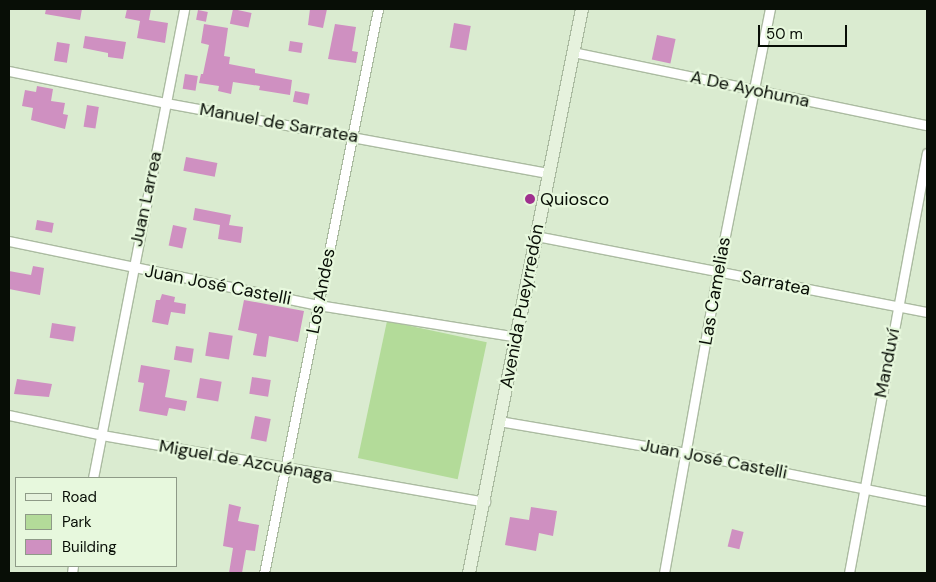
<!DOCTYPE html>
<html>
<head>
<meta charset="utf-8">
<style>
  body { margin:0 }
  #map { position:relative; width:936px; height:582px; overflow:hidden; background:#daebd0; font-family:"DM Sans",sans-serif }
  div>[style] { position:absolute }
  .green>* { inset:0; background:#b3db99; transform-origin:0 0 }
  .building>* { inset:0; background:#cf90c1; transform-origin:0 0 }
  .roads { filter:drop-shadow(1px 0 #abbba1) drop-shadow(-1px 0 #abbba1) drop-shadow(0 1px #abbba1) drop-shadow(0 -1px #abbba1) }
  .minor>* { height:9px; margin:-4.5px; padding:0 4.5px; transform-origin:4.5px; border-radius:4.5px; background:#fff }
  .secondary>* { height:12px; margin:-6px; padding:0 6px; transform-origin:6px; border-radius:6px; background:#e6f2dd }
  .dots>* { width:14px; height:14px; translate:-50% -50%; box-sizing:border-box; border:2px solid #e7f8dd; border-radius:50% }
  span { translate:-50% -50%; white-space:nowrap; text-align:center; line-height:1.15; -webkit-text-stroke:4.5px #e7f8dd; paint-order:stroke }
  .street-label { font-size:18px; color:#080e06 }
  .poi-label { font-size:18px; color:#080e06 }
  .left { translate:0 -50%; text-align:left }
  .frame { position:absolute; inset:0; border:10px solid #080e06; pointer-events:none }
  .legend { position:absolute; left:15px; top:477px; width:162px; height:90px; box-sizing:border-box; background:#e7f8dd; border:1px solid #8e9a87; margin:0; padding:6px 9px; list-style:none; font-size:15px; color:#080e06 }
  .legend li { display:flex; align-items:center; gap:10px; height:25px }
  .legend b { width:25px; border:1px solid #8e9a87 }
  .scale { position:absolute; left:758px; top:25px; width:89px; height:22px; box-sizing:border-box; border:2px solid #080e06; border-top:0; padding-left:6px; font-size:15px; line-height:18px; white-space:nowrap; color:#080e06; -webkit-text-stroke:4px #e7f8dd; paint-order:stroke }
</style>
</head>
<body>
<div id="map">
  <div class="green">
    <i style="left:387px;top:321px;width:102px;height:140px;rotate:12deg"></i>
  </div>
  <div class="building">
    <i style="clip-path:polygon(46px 9px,82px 9px,80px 20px,45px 14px)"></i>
    <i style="clip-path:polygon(127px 9px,151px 9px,149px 20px,168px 23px,165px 43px,137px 38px,140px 21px,125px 18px)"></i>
    <i style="left:233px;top:9px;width:19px;height:15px;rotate:12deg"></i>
    <i style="clip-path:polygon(310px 9px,327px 9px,323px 28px,308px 25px)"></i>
    <i style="left:198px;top:10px;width:10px;height:10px;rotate:11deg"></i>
    <i style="left:454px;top:23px;width:17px;height:25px;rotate:10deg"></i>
    <i style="clip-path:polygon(204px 24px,228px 28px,224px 56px,230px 57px,229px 64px,255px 69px,255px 73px,292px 80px,290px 95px,259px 90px,260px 86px,233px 82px,231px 94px,218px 91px,219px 86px,199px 83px,201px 74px,203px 74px,209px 45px,201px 43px)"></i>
    <i style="clip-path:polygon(335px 24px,356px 27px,352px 51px,358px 52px,356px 63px,328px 59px)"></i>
    <i style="left:657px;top:35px;width:19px;height:25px;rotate:12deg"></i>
    <i style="clip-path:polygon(85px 36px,126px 42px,123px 59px,108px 57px,108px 53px,83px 48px)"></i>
    <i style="left:290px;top:41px;width:13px;height:10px;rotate:9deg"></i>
    <i style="left:57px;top:42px;width:13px;height:19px;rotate:9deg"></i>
    <i style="left:185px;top:74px;width:13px;height:15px;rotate:9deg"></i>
    <i style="clip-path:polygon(37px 86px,53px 89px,51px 101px,65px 103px,63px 114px,68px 115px,65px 129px,31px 120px,33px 108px,22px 106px,25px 90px,36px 92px)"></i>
    <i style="left:295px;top:91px;width:15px;height:11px;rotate:11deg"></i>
    <i style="left:87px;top:105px;width:12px;height:22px;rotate:9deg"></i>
    <i style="left:186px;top:157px;width:32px;height:14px;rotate:11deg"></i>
    <i style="clip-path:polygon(195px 208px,231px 215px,229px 225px,243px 227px,241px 243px,218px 239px,220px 225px,193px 220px)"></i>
    <i style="left:37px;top:220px;width:17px;height:10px;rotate:10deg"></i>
    <i style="left:173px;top:225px;width:14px;height:21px;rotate:12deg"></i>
    <i style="clip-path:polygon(33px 266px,44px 268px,40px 295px,9px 289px,9px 271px,31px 275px)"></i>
    <i style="clip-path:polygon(162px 294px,175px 297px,174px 302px,186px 304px,185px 314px,171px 312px,168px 325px,152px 322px,156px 300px,160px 300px)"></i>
    <i style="clip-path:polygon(244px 300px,304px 311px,298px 342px,269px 336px,266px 357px,253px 355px,257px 334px,238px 330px)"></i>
    <i style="left:52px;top:323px;width:24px;height:15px;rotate:9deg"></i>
    <i style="left:209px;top:332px;width:24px;height:24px;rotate:9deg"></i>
    <i style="left:176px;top:346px;width:18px;height:14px;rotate:9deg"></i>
    <i style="clip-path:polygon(141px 365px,170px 370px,165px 397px,187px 401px,185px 411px,169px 408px,167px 416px,139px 411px,144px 383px,138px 382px)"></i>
    <i style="left:252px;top:377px;width:19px;height:17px;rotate:9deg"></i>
    <i style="left:200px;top:378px;width:22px;height:20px;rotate:10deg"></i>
    <i style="clip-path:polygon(17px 379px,52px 384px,49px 397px,14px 394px)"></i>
    <i style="left:255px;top:416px;width:16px;height:23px;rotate:11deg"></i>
    <i style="clip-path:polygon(229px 504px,241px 507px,238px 521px,259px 525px,255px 551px,246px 550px,242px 573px,229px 573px,233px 548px,223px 546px)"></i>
    <i style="clip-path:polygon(531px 507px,557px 511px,553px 536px,539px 533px,536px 551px,505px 545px,510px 517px,529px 520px)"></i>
    <i style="left:732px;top:529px;width:12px;height:18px;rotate:14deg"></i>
  </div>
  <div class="roads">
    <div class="minor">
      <i style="left:573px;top:52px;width:361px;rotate:11.7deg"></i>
      <i style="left:9px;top:71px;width:160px;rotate:11.5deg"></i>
      <i style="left:166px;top:103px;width:389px;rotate:10.4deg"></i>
      <i style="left:536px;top:236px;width:398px;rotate:11deg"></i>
      <i style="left:9px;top:241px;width:316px;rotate:11.7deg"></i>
      <i style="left:318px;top:305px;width:202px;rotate:9.1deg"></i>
      <i style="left:9px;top:415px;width:95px;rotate:12.1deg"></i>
      <i style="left:102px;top:435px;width:389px;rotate:9.9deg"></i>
      <i style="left:499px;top:421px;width:190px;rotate:9.7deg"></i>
      <i style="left:686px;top:453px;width:246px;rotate:11.3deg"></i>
      <i style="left:93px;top:478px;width:478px;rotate:-79deg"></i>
      <i style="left:72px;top:573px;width:7px;rotate:-82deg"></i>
      <i style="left:264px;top:573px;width:575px;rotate:-78.57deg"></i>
      <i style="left:664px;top:573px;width:307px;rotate:-79.9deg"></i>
      <i style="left:718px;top:271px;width:267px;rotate:-78.8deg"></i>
      <i style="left:849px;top:573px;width:427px;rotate:-79.5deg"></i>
    </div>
    <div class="secondary">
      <i style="left:469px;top:573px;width:575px;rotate:-78.67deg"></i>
    </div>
  </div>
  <div class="dots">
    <i style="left:530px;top:199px;background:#9f308e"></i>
  </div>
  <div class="street-label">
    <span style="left:750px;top:89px;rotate:12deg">A De Ayohuma</span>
    <span style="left:279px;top:123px;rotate:10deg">Manuel de Sarratea</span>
    <span style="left:146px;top:199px;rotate:-78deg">Juan Larrea</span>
    <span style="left:776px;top:283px;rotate:11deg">Sarratea</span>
    <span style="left:218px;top:285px;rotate:11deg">Juan José Castelli</span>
    <span style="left:321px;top:291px;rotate:-79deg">Los Andes</span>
    <span style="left:715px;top:291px;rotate:-80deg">Las Camelias</span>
    <span style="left:522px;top:306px;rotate:-79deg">Avenida Pueyrredón</span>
    <span style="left:887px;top:363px;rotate:-79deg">Manduví</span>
    <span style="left:714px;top:459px;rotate:11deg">Juan José Castelli</span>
    <span style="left:246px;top:461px;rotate:10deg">Miguel de Azcuénaga</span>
  </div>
  <div class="poi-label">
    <span class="left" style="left:540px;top:199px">Quiosco</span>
  </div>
  <div class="frame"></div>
  <ul class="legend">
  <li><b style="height:6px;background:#e6f2dd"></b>Road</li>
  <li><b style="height:14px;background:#b3db99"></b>Park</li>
  <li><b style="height:14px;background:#cf90c1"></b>Building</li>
  </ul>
  <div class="scale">50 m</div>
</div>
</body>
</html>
